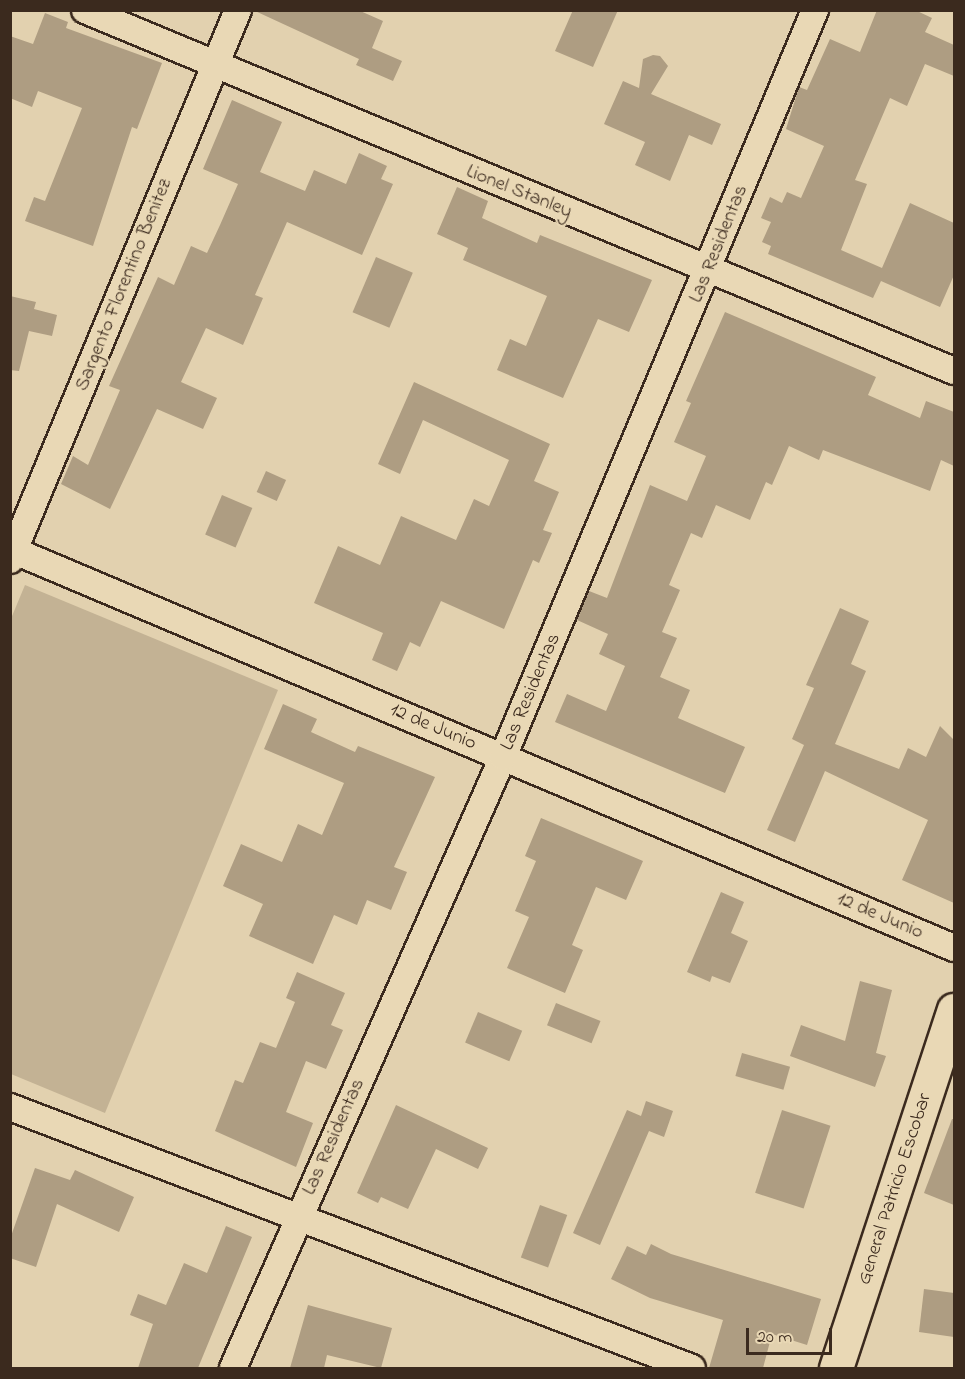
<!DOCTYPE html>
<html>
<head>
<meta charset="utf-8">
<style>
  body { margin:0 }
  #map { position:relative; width:965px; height:1379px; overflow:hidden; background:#e2d1af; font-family:"Indie Flower",sans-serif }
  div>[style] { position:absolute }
  .green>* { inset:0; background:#c3b294 }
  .building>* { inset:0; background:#ae9d82; transform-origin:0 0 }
  .roads { filter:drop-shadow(2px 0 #3b2a1e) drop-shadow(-2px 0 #3b2a1e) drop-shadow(0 2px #3b2a1e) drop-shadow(0 -2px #3b2a1e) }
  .street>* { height:26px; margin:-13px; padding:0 13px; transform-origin:13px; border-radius:13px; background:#e9d8b5 }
  .secondary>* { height:33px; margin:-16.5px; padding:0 16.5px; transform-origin:16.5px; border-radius:16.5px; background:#e9d8b5 }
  span { translate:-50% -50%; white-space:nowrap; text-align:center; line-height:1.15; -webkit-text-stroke:4.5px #e9d8b5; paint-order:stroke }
  .street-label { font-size:20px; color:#3b2a1e }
  .frame { position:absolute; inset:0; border:12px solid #3b2a1e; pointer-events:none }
  .scale { position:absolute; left:746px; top:1328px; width:86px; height:27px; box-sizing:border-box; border:3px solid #3b2a1e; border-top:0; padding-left:8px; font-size:18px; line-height:21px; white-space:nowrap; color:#3b2a1e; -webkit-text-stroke:4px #e9d8b5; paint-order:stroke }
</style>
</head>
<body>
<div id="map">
  <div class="green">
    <i style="clip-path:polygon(25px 585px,278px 690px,105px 1113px,11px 1074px,10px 621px)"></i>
  </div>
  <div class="building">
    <i style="clip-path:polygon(253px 10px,358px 10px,383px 21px,372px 48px,402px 61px,393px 81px,356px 65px,359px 59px)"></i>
    <i style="clip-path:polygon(573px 10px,618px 10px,593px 67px,555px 51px)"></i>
    <i style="clip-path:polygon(877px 10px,915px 10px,932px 18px,925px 32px,954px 45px,954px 76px,925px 64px,907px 106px,890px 98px,855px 180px,867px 184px,841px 250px,882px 268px,910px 203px,954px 223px,954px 275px,940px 307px,881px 281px,873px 298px,768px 254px,771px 246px,762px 242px,771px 222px,761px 218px,770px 197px,782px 203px,787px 192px,801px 198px,824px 146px,786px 129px,799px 87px,807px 90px,830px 39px,860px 52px)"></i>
    <i style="clip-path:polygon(45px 13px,68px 22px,66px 28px,162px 63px,137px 129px,132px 127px,93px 246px,25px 221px,34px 197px,45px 201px,82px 108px,38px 91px,32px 107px,10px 98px,10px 36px,33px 44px)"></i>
    <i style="clip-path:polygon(653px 55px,660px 56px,668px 66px,651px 94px,721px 124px,712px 145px,689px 135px,670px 181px,635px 165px,645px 142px,604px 124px,623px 81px,639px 88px,643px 59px)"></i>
    <i style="clip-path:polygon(232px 100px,282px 122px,260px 172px,305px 191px,314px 170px,346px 184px,359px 153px,387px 166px,381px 179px,393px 184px,362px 255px,287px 222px,255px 295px,263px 298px,243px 345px,206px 328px,181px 382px,217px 398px,203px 429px,157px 409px,110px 509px,61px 484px,73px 456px,88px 465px,120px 390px,109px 386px,158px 277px,174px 285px,191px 246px,207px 253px,220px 225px,238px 184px,203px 169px)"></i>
    <i style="clip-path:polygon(457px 187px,488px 201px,482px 218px,537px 243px,540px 235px,652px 280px,629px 332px,598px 319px,563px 398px,497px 370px,510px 339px,526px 346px,547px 296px,463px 260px,468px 248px,437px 234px)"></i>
    <i style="left:376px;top:257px;width:40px;height:60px;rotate:23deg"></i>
    <i style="clip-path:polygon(10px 296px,36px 302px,34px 309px,57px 315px,52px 336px,29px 331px,19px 371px,10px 370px)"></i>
    <i style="clip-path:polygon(725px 312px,876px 377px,868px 395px,920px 418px,926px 401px,954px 412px,954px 466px,941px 460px,930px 491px,823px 450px,819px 460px,789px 446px,772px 485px,766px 482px,750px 520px,716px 505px,702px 538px,691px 533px,669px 585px,680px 590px,662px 632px,677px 638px,660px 677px,690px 690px,678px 718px,745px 747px,725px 793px,555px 722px,567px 694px,606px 711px,625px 666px,599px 654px,608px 634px,577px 620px,589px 591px,607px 598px,650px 485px,687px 501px,706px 456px,674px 442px,691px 403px,686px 401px)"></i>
    <i style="clip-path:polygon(414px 382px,550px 444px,534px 481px,559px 492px,543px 530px,552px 533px,539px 563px,533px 560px,504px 629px,441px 601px,420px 647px,410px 642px,397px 671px,372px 660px,383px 633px,314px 603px,338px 546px,380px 565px,401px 516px,456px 540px,474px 499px,489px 506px,509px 460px,423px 420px,400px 474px,378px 464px)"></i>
    <i style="left:266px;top:471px;width:22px;height:23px;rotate:24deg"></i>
    <i style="left:222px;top:495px;width:33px;height:43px;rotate:23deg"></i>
    <i style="clip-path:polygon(840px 608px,869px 621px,851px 664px,866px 671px,835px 744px,899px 769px,908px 748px,926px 757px,940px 726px,954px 740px,954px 903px,902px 880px,928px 820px,825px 771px,795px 842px,767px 830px,804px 745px,792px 739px,814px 688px,806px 685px)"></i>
    <i style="clip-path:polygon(283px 704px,317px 719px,311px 732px,355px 752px,358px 746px,435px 777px,394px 867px,407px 872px,391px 910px,367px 900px,357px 925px,334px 915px,313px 964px,249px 936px,263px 904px,223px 886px,241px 844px,282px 862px,298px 824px,322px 835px,344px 783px,264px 749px)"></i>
    <i style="clip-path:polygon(541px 818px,643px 861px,626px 900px,596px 887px,572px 945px,583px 950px,565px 993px,507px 968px,529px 917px,515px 911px,536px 861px,525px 856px)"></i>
    <i style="clip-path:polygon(721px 892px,744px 902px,731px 933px,748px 941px,730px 983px,712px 976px,710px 982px,687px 972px)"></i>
    <i style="clip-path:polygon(297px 972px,345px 993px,331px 1025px,343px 1030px,326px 1069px,306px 1061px,286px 1112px,313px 1123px,296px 1167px,215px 1131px,235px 1080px,243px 1083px,260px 1042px,276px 1048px,295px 1002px,286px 998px)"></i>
    <i style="clip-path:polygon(860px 981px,892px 990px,876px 1053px,886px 1056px,875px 1087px,790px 1056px,801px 1025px,845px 1041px)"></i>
    <i style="left:556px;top:1003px;width:48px;height:24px;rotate:22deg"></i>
    <i style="left:478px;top:1012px;width:48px;height:33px;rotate:23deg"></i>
    <i style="left:742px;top:1053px;width:50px;height:24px;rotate:16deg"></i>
    <i style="clip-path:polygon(646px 1101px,673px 1111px,664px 1137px,649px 1131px,600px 1245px,573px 1233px,627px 1110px,641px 1116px)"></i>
    <i style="clip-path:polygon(396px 1105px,488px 1148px,478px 1169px,436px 1149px,408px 1209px,381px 1197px,378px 1203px,357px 1193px)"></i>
    <i style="left:782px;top:1110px;width:51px;height:87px;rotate:18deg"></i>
    <i style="clip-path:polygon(952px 1119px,954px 1119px,954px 1205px,924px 1193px)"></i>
    <i style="clip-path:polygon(35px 1168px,70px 1180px,75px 1170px,134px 1197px,119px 1232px,57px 1204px,36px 1267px,10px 1258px,10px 1239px)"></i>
    <i style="left:540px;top:1205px;width:29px;height:56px;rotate:20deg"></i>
    <i style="clip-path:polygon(226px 1226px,252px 1237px,198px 1368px,138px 1368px,153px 1324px,130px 1315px,138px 1294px,166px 1305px,184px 1263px,207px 1273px)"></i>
    <i style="clip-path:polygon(651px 1244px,671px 1254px,821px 1299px,807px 1345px,772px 1334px,763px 1368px,709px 1368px,723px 1320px,650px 1298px,611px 1279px,627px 1246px,646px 1255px)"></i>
    <i style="clip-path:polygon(924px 1289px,954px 1293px,954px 1337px,919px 1332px)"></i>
    <i style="clip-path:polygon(308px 1305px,392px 1328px,381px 1368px,327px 1355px,324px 1368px,290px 1368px)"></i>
  </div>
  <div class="roads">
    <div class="street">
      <i style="left:85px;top:10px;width:941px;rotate:22.56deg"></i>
      <i style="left:10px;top:549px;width:1025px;rotate:22.91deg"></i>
      <i style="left:10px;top:560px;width:595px;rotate:-67.48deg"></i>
      <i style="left:10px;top:1107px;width:730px;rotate:20.94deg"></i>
      <i style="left:233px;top:1368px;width:668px;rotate:-66.16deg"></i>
      <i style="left:503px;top:757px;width:810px;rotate:-67.33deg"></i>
    </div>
    <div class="secondary">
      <i style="left:836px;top:1368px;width:377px;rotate:-71.8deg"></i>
    </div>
  </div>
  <div class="street-label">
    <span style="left:519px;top:192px;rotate:22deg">Lionel Stanley</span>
    <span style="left:719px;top:244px;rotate:-68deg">Las Residentas</span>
    <span style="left:124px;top:285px;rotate:-68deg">Sargento Florentino Benitez</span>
    <span style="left:531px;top:692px;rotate:-67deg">Las Residentas</span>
    <span style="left:433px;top:727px;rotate:23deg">12 de Junio</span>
    <span style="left:880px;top:916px;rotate:23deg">12 de Junio</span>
    <span style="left:334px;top:1137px;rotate:-66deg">Las Residentas</span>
    <span style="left:895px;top:1189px;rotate:-72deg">General Patricio Escobar</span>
  </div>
  <div class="frame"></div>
  <div class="scale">20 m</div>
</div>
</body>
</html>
